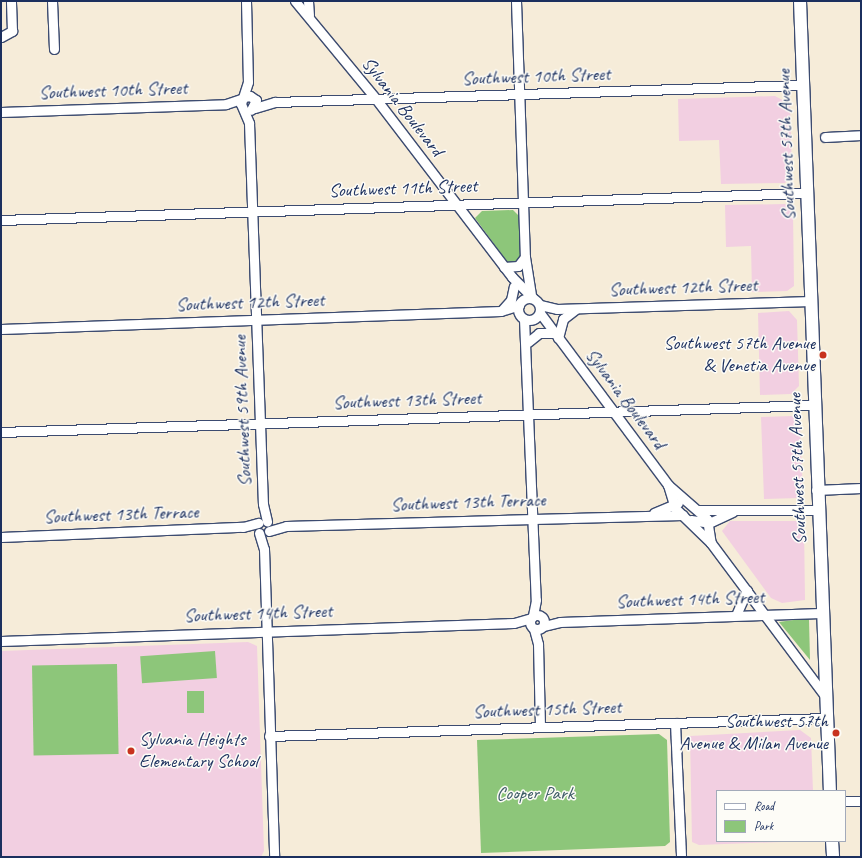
<!DOCTYPE html>
<html>
<head>
<meta charset="utf-8">
<style>
  body { margin:0 }
  #map { position:relative; width:862px; height:858px; overflow:hidden; background:#f6ecd9; font-family:Caveat,sans-serif }
  div>[style] { position:absolute }
  .built>* { inset:0; background:#f2cfe1 }
  .green>* { inset:0; background:#8dc67a; transform-origin:0 0 }
  .roads { filter:drop-shadow(1px 0 #3c4b70) drop-shadow(-1px 0 #3c4b70) drop-shadow(0 1px #3c4b70) drop-shadow(0 -1px #3c4b70) }
  .minor>* { height:9px; margin:-4.5px; padding:0 4.5px; transform-origin:4.5px; border-radius:4.5px; background:#fff }
  .minor>.ring { margin:-4.5px; padding:0; box-sizing:content-box; background:none; border:9px solid #fff; border-radius:50% }
  .major>* { height:12px; margin:-6px; padding:0 6px; transform-origin:6px; border-radius:6px; background:#fff }
  .dots>* { width:11px; height:11px; translate:-50% -50%; box-sizing:border-box; border:2px solid #fdfcf7; border-radius:50% }
  span { translate:-50% -50%; white-space:nowrap; text-align:center; line-height:1.15; -webkit-text-stroke:3px #fdfcf7; paint-order:stroke }
  .street-label { font-size:19px; color:#1b2f5e }
  .poi-label { font-size:19px; color:#1b2f5e }
  .right { translate:-100% -50%; text-align:right }
  .left { translate:0 -50%; text-align:left }
  .park-label { font-size:19px; color:#3d5c66 }
  .frame { position:absolute; inset:0; border:2px solid #1b2f5e; pointer-events:none }
  .legend { position:absolute; left:716px; top:790px; width:130px; height:52px; box-sizing:border-box; background:#fdfcf7; border:1px solid #a3aaba; margin:0; padding:5px 7px; list-style:none; font-size:12px; color:#1b2f5e }
  .legend li { display:flex; align-items:center; gap:8px; height:20px }
  .legend b { width:20px; border:1px solid #a3aaba }
</style>
</head>
<body>
<div id="map">
  <div class="built">
    <i style="clip-path:polygon(775px 96px,790px 104px,792px 173px,785px 183px,721px 184px,719px 140px,679px 141px,678px 99px)"></i>
    <i style="clip-path:polygon(785px 204px,793px 212px,794px 286px,787px 291px,752px 292px,751px 246px,726px 247px,725px 205px)"></i>
    <i style="clip-path:polygon(789px 311px,797px 320px,799px 386px,791px 394px,760px 395px,758px 313px)"></i>
    <i style="clip-path:polygon(792px 416px,800px 424px,803px 494px,800px 498px,764px 499px,761px 417px)"></i>
    <i style="clip-path:polygon(730px 521px,800px 521px,804px 525px,805px 600px,782px 603px,771px 598px,722px 531px)"></i>
    <i style="clip-path:polygon(248px 642px,257px 646px,264px 851px,261px 857px,1px 857px,1px 651px)"></i>
    <i style="clip-path:polygon(800px 730px,811px 738px,813px 791px,717px 791px,717px 841px,808px 841px,699px 845px,692px 842px,690px 736px)"></i>
  </div>
  <div class="green">
    <i style="clip-path:polygon(513px 210px,519px 216px,521px 257px,518px 262px,508px 263px,475px 218px,482px 211px)"></i>
    <i style="clip-path:polygon(808px 618px,809px 620px,810px 660px,779px 622px)"></i>
    <i style="left:215px;top:651px;width:27px;height:75px;rotate:86deg"></i>
    <i style="left:117px;top:664px;width:90px;height:85px;rotate:89deg"></i>
    <i style="left:187px;top:691px;width:17px;height:22px"></i>
    <i style="clip-path:polygon(659px 734px,667px 740px,670px 842px,665px 846px,481px 853px,477px 740px)"></i>
  </div>
  <div class="roads">
    <div class="minor">
      <i style="left:52px;top:1px;width:48px;rotate:87.6deg"></i>
      <i style="left:246px;top:1px;width:81px;rotate:88.6deg"></i>
      <i style="left:248px;top:82px;width:23px;rotate:108deg"></i>
      <i style="left:241px;top:104px;width:21px;rotate:67deg"></i>
      <i style="left:249px;top:123px;width:381px;rotate:87.9deg"></i>
      <i style="left:263px;top:504px;width:18px;rotate:77deg"></i>
      <i style="left:295px;top:1px;width:127px;rotate:50.4deg"></i>
      <i style="left:376px;top:99px;width:224px;rotate:52.6deg"></i>
      <i style="left:512px;top:277px;width:30px;rotate:45deg"></i>
      <i style="left:308px;top:1px;width:14px;rotate:86deg"></i>
      <i style="left:516px;top:1px;width:256px;rotate:88deg"></i>
      <i style="left:525px;top:257px;width:37px;rotate:81deg"></i>
      <i style="left:1px;top:37px;width:13px;rotate:-29deg"></i>
      <i style="left:12px;top:31px;width:30px;rotate:-92deg"></i>
      <i style="left:244px;top:97px;width:6px;rotate:-9deg"></i>
      <i style="left:250px;top:96px;width:7px;rotate:34deg"></i>
      <i style="left:256px;top:100px;width:11px;rotate:117deg"></i>
      <i style="left:255px;top:108px;width:21px;rotate:-17deg"></i>
      <i style="left:275px;top:102px;width:527px;rotate:-1.85deg"></i>
      <i style="left:1px;top:112px;width:225px;rotate:-2deg"></i>
      <i style="left:226px;top:104px;width:18px;rotate:-19deg"></i>
      <i style="left:825px;top:137px;width:36px;rotate:-3deg"></i>
      <i style="left:1px;top:220px;width:805px;rotate:-1.92deg"></i>
      <i style="left:504px;top:267px;width:14px;rotate:-4deg"></i>
      <i style="left:518px;top:266px;width:11px;rotate:-52deg"></i>
      <i class="ring" style="left:518px;top:298px;width:13px;height:13px"></i>
      <i style="left:540px;top:305px;width:17px;rotate:13deg"></i>
      <i style="left:557px;top:309px;width:254px;rotate:-1.8deg"></i>
      <i style="left:502px;top:310px;width:13px;rotate:-48deg"></i>
      <i style="left:511px;top:300px;width:14px;rotate:-78deg"></i>
      <i style="left:540px;top:313px;width:214px;rotate:53.3deg"></i>
      <i style="left:668px;top:485px;width:52px;rotate:41.1deg"></i>
      <i style="left:707px;top:519px;width:24px;rotate:81deg"></i>
      <i style="left:524px;top:319px;width:281px;rotate:87.6deg"></i>
      <i style="left:536px;top:600px;width:16px;rotate:101deg"></i>
      <i style="left:1px;top:329px;width:500px;rotate:-2.06deg"></i>
      <i style="left:501px;top:311px;width:19px;rotate:-18deg"></i>
      <i style="left:558px;top:338px;width:20px;rotate:-75deg"></i>
      <i style="left:563px;top:319px;width:16px;rotate:-38deg"></i>
      <i style="left:528px;top:342px;width:14px;rotate:-39deg"></i>
      <i style="left:539px;top:333px;width:15px"></i>
      <i style="left:1px;top:432px;width:813px;rotate:-1.9deg"></i>
      <i style="left:668px;top:485px;width:24px;rotate:73deg"></i>
      <i style="left:675px;top:508px;width:50px;rotate:44.2deg"></i>
      <i style="left:711px;top:543px;width:191px;rotate:53.3deg"></i>
      <i style="left:816px;top:490px;width:45px;rotate:-2.5deg"></i>
      <i style="left:698px;top:510px;width:119px"></i>
      <i style="left:654px;top:513px;width:26px;rotate:-23deg"></i>
      <i style="left:691px;top:520px;width:18px;rotate:9deg"></i>
      <i style="left:709px;top:523px;width:26px;rotate:-25deg"></i>
      <i style="left:269px;top:531px;width:18px;rotate:-16deg"></i>
      <i style="left:286px;top:526px;width:397px;rotate:-1.6deg"></i>
      <i style="left:259px;top:533px;width:17px;rotate:73deg"></i>
      <i style="left:264px;top:549px;width:308px;rotate:88.1deg"></i>
      <i style="left:1px;top:537px;width:242px;rotate:-2.4deg"></i>
      <i style="left:243px;top:527px;width:16px;rotate:-15deg"></i>
      <i class="ring" style="left:530px;top:615px;width:5px;height:5px"></i>
      <i style="left:736px;top:615px;width:27px;rotate:-66deg"></i>
      <i style="left:544px;top:626px;width:16px;rotate:-14deg"></i>
      <i style="left:560px;top:622px;width:261px;rotate:-2deg"></i>
      <i style="left:534px;top:629px;width:16px;rotate:75deg"></i>
      <i style="left:538px;top:644px;width:83px;rotate:88.6deg"></i>
      <i style="left:1px;top:641px;width:513px;rotate:-2.01deg"></i>
      <i style="left:514px;top:623px;width:18px;rotate:-16deg"></i>
      <i style="left:675px;top:723px;width:134px;rotate:87.4deg"></i>
      <i style="left:269px;top:736px;width:556px;rotate:-1.85deg"></i>
      <i style="left:845px;top:801px;width:16px"></i>
    </div>
    <div class="major">
      <i style="left:800px;top:1px;width:791px;rotate:87.83deg"></i>
      <i style="left:832px;top:841px;width:16px;rotate:86deg"></i>
    </div>
  </div>
  <div class="dots">
    <i style="left:823px;top:355px;background:#c8321e"></i>
    <i style="left:836px;top:733px;background:#c8321e"></i>
    <i style="left:131px;top:751px;background:#c8321e"></i>
  </div>
  <div class="street-label">
    <span style="left:536px;top:77px;rotate:-2deg">Southwest 10th Street</span>
    <span style="left:113px;top:91px;rotate:-2deg">Southwest 10th Street</span>
    <span style="left:402px;top:107px;rotate:52deg">Sylvania Boulevard</span>
    <span style="left:787px;top:145px;rotate:-92deg">Southwest 57th Avenue</span>
    <span style="left:403px;top:189px;rotate:-2deg">Southwest 11th Street</span>
    <span style="left:683px;top:288px;rotate:-2deg">Southwest 12th Street</span>
    <span style="left:250px;top:303px;rotate:-2deg">Southwest 12th Street</span>
    <span style="left:625px;top:399px;rotate:53deg">Sylvania Boulevard</span>
    <span style="left:407px;top:401px;rotate:-2deg">Southwest 13th Street</span>
    <span style="left:243px;top:411px;rotate:-92deg">Southwest 59th Avenue</span>
    <span style="left:798px;top:469px;rotate:-92deg">Southwest 57th Avenue</span>
    <span style="left:468px;top:503px;rotate:-2deg">Southwest 13th Terrace</span>
    <span style="left:121px;top:515px;rotate:-2deg">Southwest 13th Terrace</span>
    <span style="left:690px;top:600px;rotate:-2deg">Southwest 14th Street</span>
    <span style="left:258px;top:614px;rotate:-2deg">Southwest 14th Street</span>
    <span style="left:547px;top:710px;rotate:-2deg">Southwest 15th Street</span>
  </div>
  <div class="poi-label">
    <span class="right" style="left:815px;top:355px">Southwest 57th Avenue<br>&amp; Venetia Avenue</span>
    <span class="right" style="left:828px;top:733px">Southwest 57th<br>Avenue &amp; Milan Avenue</span>
    <span class="left" style="left:139px;top:751px">Sylvania Heights<br>Elementary School</span>
  </div>
  <div class="park-label">
    <span style="left:535px;top:794px">Cooper Park</span>
  </div>
  <div class="frame"></div>
  <ul class="legend">
  <li><b style="height:5px;background:#fff"></b>Road</li>
  <li><b style="height:11px;background:#8dc67a"></b>Park</li>
  </ul>
</div>
</body>
</html>
